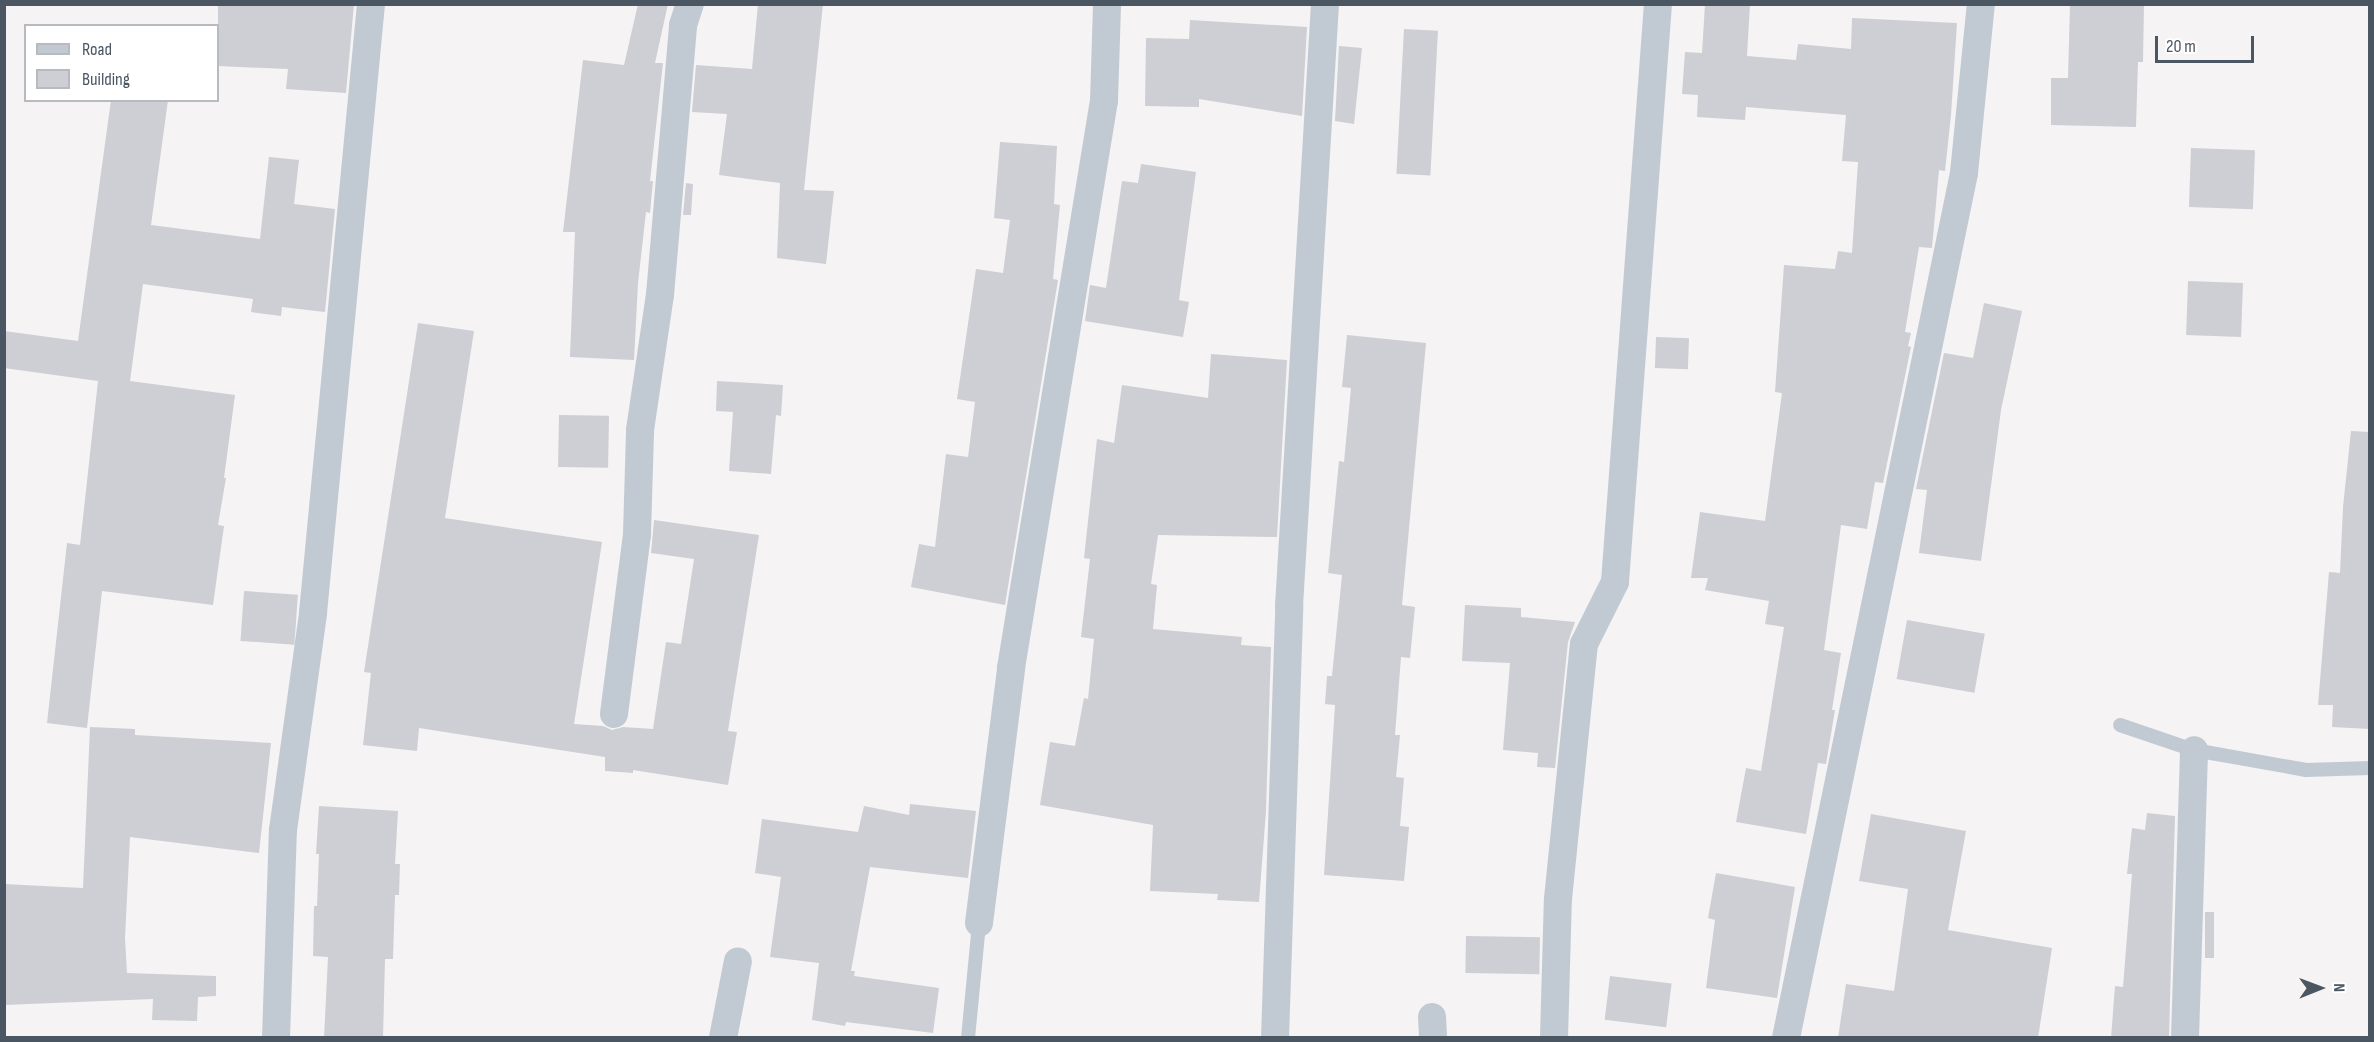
<!DOCTYPE html>
<html>
<head>
<meta charset="utf-8">
<style>
  body { margin:0 }
  #map { position:relative; width:2374px; height:1042px; overflow:hidden; background:#f5f3f3; font-family:"Sofia Sans Condensed",sans-serif }
  div>[style] { position:absolute }
  .building>* { inset:0; background:#cdcfd5; transform-origin:0 0 }
  .service>* { height:14px; margin:-7px; padding:0 7px; transform-origin:7px; border-radius:7px; background:#c1cad2 }
  .minor>* { height:28px; margin:-14px; padding:0 14px; transform-origin:14px; border-radius:14px; background:#c1cad2 }
  span { translate:-50% -50%; white-space:nowrap; text-align:center; line-height:1.15; -webkit-text-stroke:4.5px #fff; paint-order:stroke }
  .frame { position:absolute; inset:0; border:6px solid #4a5661; pointer-events:none }
  .legend { position:absolute; left:24px; top:24px; width:195px; height:78px; box-sizing:border-box; background:#fff; border:2px solid #b7bbc0; margin:0; padding:8px 10px; list-style:none; font-size:18px; color:#4a5661 }
  .legend li { display:flex; align-items:center; gap:12px; height:30px }
  .legend b { width:30px; border:2px solid #b7bbc0 }
  .north { position:absolute; left:2290px; top:958px; width:60px; height:60px; -webkit-text-stroke:4px #fff; paint-order:stroke; rotate:89deg; font-size:16px; font-weight:700; line-height:24px; text-align:center; color:#4a5661 }
  .north::after { content:''; display:block; margin:auto; width:21px; height:27px; background:#4a5661; clip-path:polygon(50% 0,100% 100%,50% 72%,0 100%) }
  .scale { position:absolute; left:2155px; top:36px; width:99px; height:27px; box-sizing:border-box; border:3px solid #4a5661; border-top:0; padding-left:8px; font-size:18px; line-height:21px; white-space:nowrap; color:#4a5661; -webkit-text-stroke:4px #fff; paint-order:stroke }
</style>
</head>
<body>
<div id="map">
  <div class="building">
    <i style="clip-path:polygon(218px 4px,354px 4px,346px 93px,286px 89px,288px 69px,218px 66px)"></i>
    <i style="clip-path:polygon(638px 4px,668px 4px,655px 63px,663px 63px,650px 181px,653px 181px,650px 213px,646px 212px,638px 283px,634px 360px,570px 357px,575px 232px,563px 232px,583px 60px,624px 65px)"></i>
    <i style="clip-path:polygon(758px 4px,823px 4px,804px 190px,834px 191px,826px 264px,777px 258px,780px 183px,719px 175px,727px 114px,692px 112px,696px 65px,752px 69px)"></i>
    <i style="clip-path:polygon(1705px 4px,1750px 4px,1747px 56px,1796px 60px,1798px 44px,1851px 49px,1852px 18px,1957px 23px,1951px 115px,1945px 171px,1939px 170px,1932px 248px,1919px 247px,1905px 332px,1911px 333px,1908px 346px,1911px 347px,1883px 483px,1875px 482px,1867px 529px,1841px 525px,1824px 650px,1841px 653px,1832px 710px,1835px 710px,1826px 764px,1818px 763px,1806px 834px,1736px 822px,1746px 768px,1761px 771px,1784px 627px,1765px 624px,1769px 601px,1705px 590px,1708px 578px,1691px 578px,1700px 512px,1765px 521px,1782px 393px,1775px 392px,1784px 265px,1835px 269px,1838px 251px,1852px 253px,1858px 162px,1842px 161px,1846px 115px,1746px 107px,1745px 120px,1697px 117px,1698px 95px,1682px 94px,1685px 52px,1702px 53px)"></i>
    <i style="clip-path:polygon(2070px 4px,2144px 4px,2143px 62px,2138px 62px,2136px 127px,2051px 125px,2051px 78px,2068px 78px)"></i>
    <i style="clip-path:polygon(1190px 20px,1307px 27px,1302px 116px,1199px 99px,1199px 107px,1145px 106px,1146px 38px,1189px 39px)"></i>
    <i style="left:1404px;top:29px;width:34px;height:145px;rotate:3deg"></i>
    <i style="clip-path:polygon(1339px 46px,1362px 48px,1354px 124px,1335px 121px)"></i>
    <i style="clip-path:polygon(111px 100px,168px 100px,151px 225px,260px 239px,269px 157px,299px 160px,294px 204px,335px 209px,325px 312px,282px 307px,281px 316px,251px 312px,253px 299px,143px 284px,130px 381px,235px 395px,224px 478px,226px 478px,218px 525px,224px 526px,213px 605px,102px 591px,87px 728px,47px 723px,67px 543px,80px 545px,98px 381px,4px 368px,4px 331px,78px 341px)"></i>
    <i style="clip-path:polygon(1000px 142px,1057px 146px,1054px 204px,1060px 205px,1053px 279px,1058px 280px,1005px 605px,911px 587px,919px 544px,935px 547px,946px 454px,968px 457px,975px 402px,957px 399px,976px 269px,1003px 273px,1010px 220px,994px 218px)"></i>
    <i style="left:2191px;top:148px;width:64px;height:59px;rotate:2deg"></i>
    <i style="clip-path:polygon(1141px 164px,1196px 172px,1179px 300px,1189px 302px,1183px 337px,1085px 321px,1090px 285px,1106px 288px,1122px 181px,1138px 183px)"></i>
    <i style="clip-path:polygon(686px 183px,693px 184px,691px 215px,683px 215px)"></i>
    <i style="left:2188px;top:281px;width:55px;height:54px;rotate:2deg"></i>
    <i style="clip-path:polygon(1984px 303px,2022px 311px,2001px 410px,1981px 561px,1919px 553px,1927px 490px,1916px 489px,1944px 353px,1973px 358px)"></i>
    <i style="clip-path:polygon(418px 323px,474px 331px,445px 518px,602px 542px,574px 724px,603px 726px,612px 730px,623px 727px,653px 729px,666px 642px,681px 644px,694px 559px,651px 553px,654px 520px,759px 535px,728px 731px,737px 732px,728px 785px,633px 770px,633px 773px,605px 771px,605px 757px,419px 728px,417px 751px,363px 745px,371px 673px,364px 672px)"></i>
    <i style="clip-path:polygon(1347px 335px,1426px 343px,1402px 605px,1415px 607px,1410px 658px,1401px 657px,1395px 735px,1400px 735px,1396px 777px,1404px 778px,1400px 826px,1409px 827px,1404px 881px,1324px 875px,1335px 705px,1325px 704px,1327px 676px,1332px 676px,1342px 575px,1328px 573px,1339px 461px,1344px 462px,1351px 388px,1342px 387px)"></i>
    <i style="left:1656px;top:337px;width:33px;height:31px;rotate:2deg"></i>
    <i style="clip-path:polygon(1211px 354px,1287px 360px,1277px 537px,1158px 535px,1151px 584px,1157px 585px,1153px 629px,1242px 637px,1241px 645px,1271px 647px,1266px 811px,1259px 902px,1217px 900px,1218px 894px,1150px 891px,1153px 825px,1040px 805px,1050px 742px,1075px 746px,1084px 698px,1088px 699px,1094px 639px,1081px 637px,1090px 559px,1084px 558px,1097px 439px,1114px 443px,1122px 385px,1208px 398px)"></i>
    <i style="clip-path:polygon(717px 381px,783px 385px,781px 416px,776px 415px,771px 474px,729px 471px,733px 412px,716px 411px)"></i>
    <i style="left:559px;top:415px;width:50px;height:52px;rotate:1deg"></i>
    <i style="clip-path:polygon(2351px 431px,2370px 432px,2370px 729px,2332px 727px,2333px 705px,2318px 705px,2329px 572px,2340px 573px,2343px 507px)"></i>
    <i style="left:244px;top:591px;width:54px;height:50px;rotate:4deg"></i>
    <i style="clip-path:polygon(1465px 605px,1521px 608px,1521px 617px,1575px 622px,1568px 642px,1555px 768px,1537px 767px,1538px 753px,1503px 750px,1510px 663px,1462px 661px)"></i>
    <i style="left:1907px;top:620px;width:79px;height:60px;rotate:10deg"></i>
    <i style="clip-path:polygon(90px 727px,135px 729px,135px 735px,271px 743px,259px 853px,130px 837px,125px 938px,127px 973px,216px 976px,216px 996px,198px 997px,197px 1021px,152px 1020px,153px 999px,4px 1005px,4px 884px,83px 888px)"></i>
    <i style="clip-path:polygon(910px 804px,976px 811px,968px 878px,870px 867px,851px 971px,855px 971px,854px 976px,939px 988px,933px 1033px,846px 1022px,845px 1026px,812px 1020px,819px 963px,770px 957px,781px 877px,755px 873px,762px 819px,858px 832px,864px 806px,909px 815px)"></i>
    <i style="clip-path:polygon(319px 806px,398px 811px,395px 864px,400px 864px,399px 895px,395px 895px,393px 959px,385px 959px,383px 1038px,324px 1038px,328px 957px,313px 956px,314px 906px,317px 906px,319px 854px,316px 854px)"></i>
    <i style="clip-path:polygon(2147px 813px,2175px 816px,2169px 1038px,2111px 1038px,2115px 986px,2123px 987px,2132px 874px,2127px 874px,2132px 828px,2145px 830px)"></i>
    <i style="clip-path:polygon(1871px 814px,1966px 831px,1948px 930px,2052px 948px,2038px 1038px,1838px 1038px,1846px 984px,1894px 991px,1908px 889px,1859px 881px)"></i>
    <i style="clip-path:polygon(1716px 873px,1795px 887px,1777px 998px,1706px 988px,1715px 920px,1708px 918px)"></i>
    <i style="left:2205px;top:912px;width:9px;height:46px"></i>
    <i style="left:1466px;top:936px;width:74px;height:37px;rotate:1deg"></i>
    <i style="left:1610px;top:976px;width:62px;height:44px;rotate:7deg"></i>
  </div>
  <div class="service">
    <i style="left:2120px;top:725px;width:78px;rotate:18.7deg"></i>
    <i style="left:2194px;top:750px;width:114px;rotate:10.1deg"></i>
    <i style="left:2306px;top:770px;width:64px;rotate:-1.8deg"></i>
    <i style="left:968px;top:1038px;width:116px;rotate:-84.5deg"></i>
  </div>
  <div class="minor">
    <i style="left:614px;top:714px;width:181px;rotate:-82.7deg"></i>
    <i style="left:637px;top:534px;width:104px;rotate:-88.3deg"></i>
    <i style="left:640px;top:430px;width:136px;rotate:-81.6deg"></i>
    <i style="left:660px;top:295px;width:271px;rotate:-85.1deg"></i>
    <i style="left:683px;top:25px;width:22px;rotate:-72deg"></i>
    <i style="left:979px;top:923px;width:257px;rotate:-82.8deg"></i>
    <i style="left:1011px;top:668px;width:575px;rotate:-80.69deg"></i>
    <i style="left:1104px;top:101px;width:97px;rotate:-88.2deg"></i>
    <i style="left:1432px;top:1017px;width:21px;rotate:87deg"></i>
    <i style="left:276px;top:1038px;width:208px;rotate:-88.1deg"></i>
    <i style="left:283px;top:830px;width:219px;rotate:-82.1deg"></i>
    <i style="left:313px;top:613px;width:612px;rotate:-84.56deg"></i>
    <i style="left:723px;top:1038px;width:78px;rotate:-79deg"></i>
    <i style="left:1275px;top:1038px;width:432px;rotate:-88.1deg"></i>
    <i style="left:1289px;top:606px;width:603px;rotate:-86.58deg"></i>
    <i style="left:1554px;top:1038px;width:139px;rotate:-88.4deg"></i>
    <i style="left:1558px;top:899px;width:256px;rotate:-84.2deg"></i>
    <i style="left:1584px;top:644px;width:69px;rotate:-63.4deg"></i>
    <i style="left:1615px;top:582px;width:580px;rotate:-85.75deg"></i>
    <i style="left:1786px;top:1038px;width:883px;rotate:-78.37deg"></i>
    <i style="left:1964px;top:173px;width:170px;rotate:-84.3deg"></i>
    <i style="left:2185px;top:1038px;width:288px;rotate:-88.2deg"></i>
  </div>
  <div class="frame"></div>
  <ul class="legend">
  <li><b style="height:8px;background:#c1cad2"></b>Road</li>
  <li><b style="height:16px;background:#cdcfd5"></b>Building</li>
  </ul>
  <div class="north">N</div>
  <div class="scale">20 m</div>
</div>
</body>
</html>
